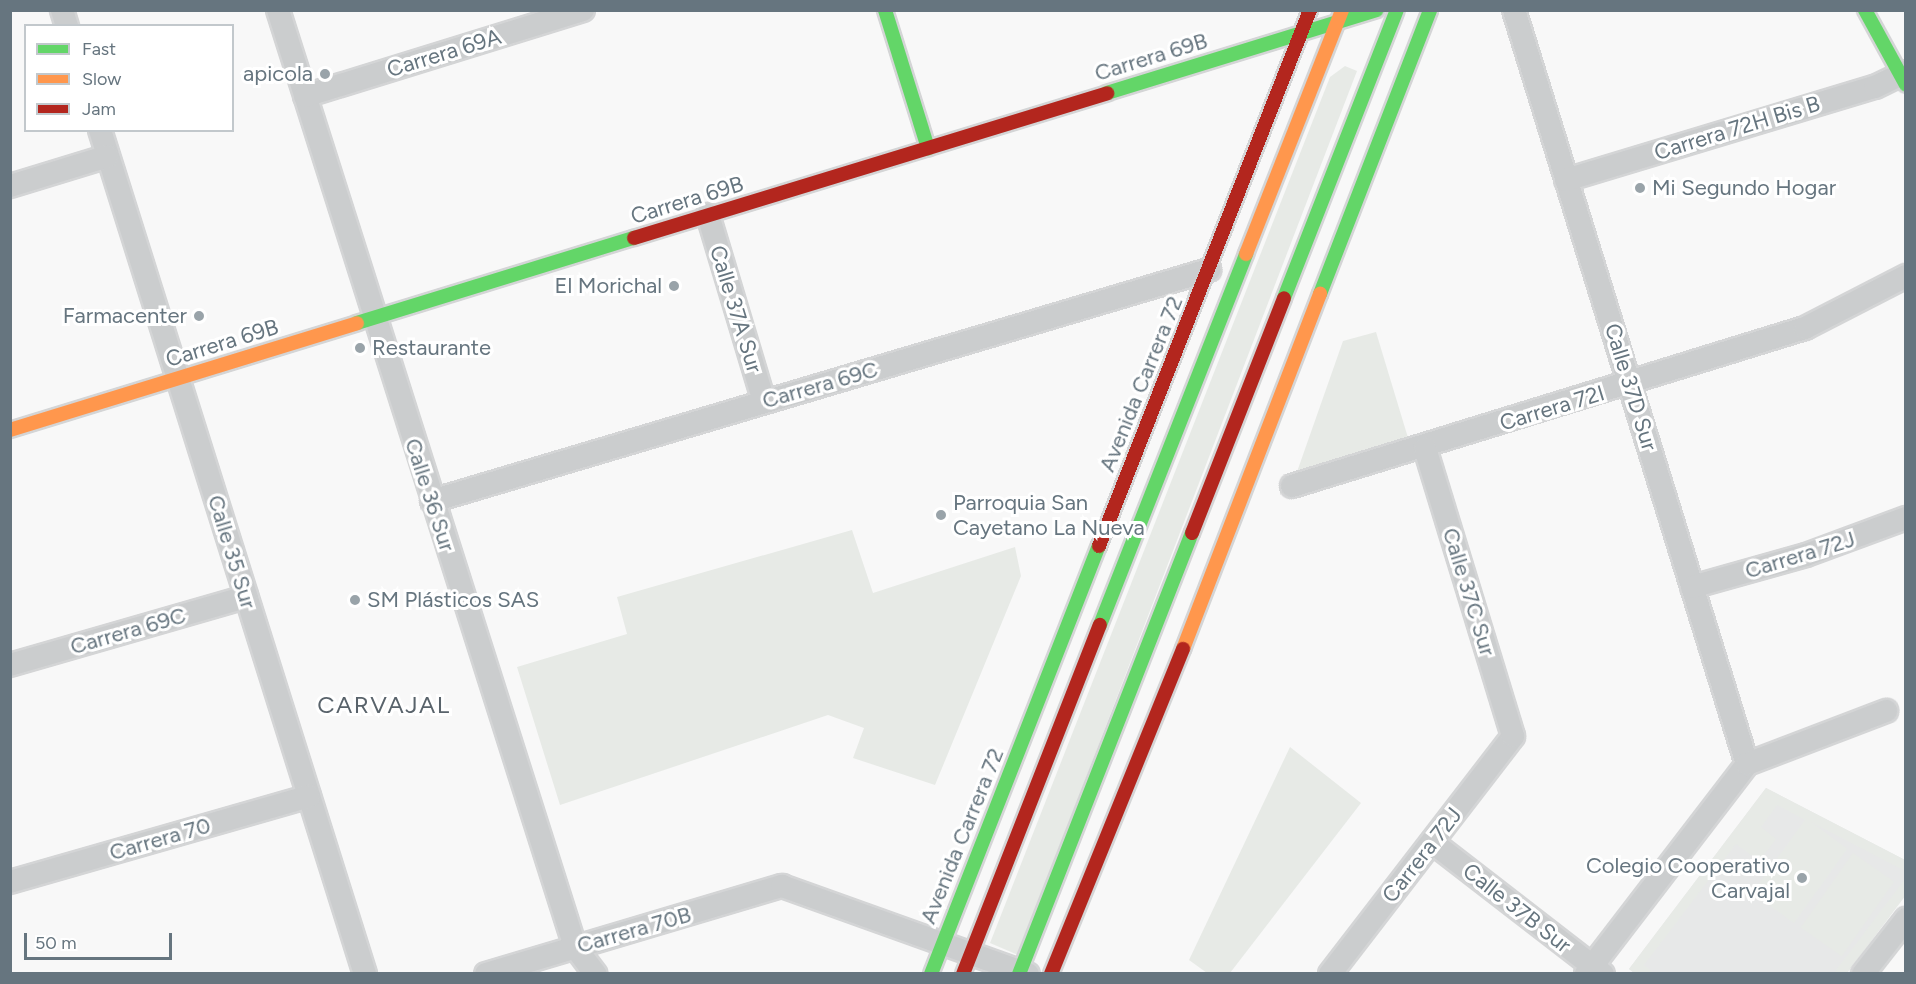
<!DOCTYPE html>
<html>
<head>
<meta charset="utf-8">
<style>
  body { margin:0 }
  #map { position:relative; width:1916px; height:984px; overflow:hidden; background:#f8f8f8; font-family:Figtree,sans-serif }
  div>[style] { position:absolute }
  .built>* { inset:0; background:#e7e8e8 }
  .green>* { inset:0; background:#e7eae6; transform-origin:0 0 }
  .roads { filter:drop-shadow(2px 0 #d4d5d6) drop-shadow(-2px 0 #d4d5d6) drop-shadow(0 2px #d4d5d6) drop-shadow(0 -2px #d4d5d6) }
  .street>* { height:22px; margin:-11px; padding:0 11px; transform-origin:11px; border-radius:11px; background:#cbcdce }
  .fast>* { height:14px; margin:-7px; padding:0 7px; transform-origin:7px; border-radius:7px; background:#63d668 }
  .slow>* { height:14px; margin:-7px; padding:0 7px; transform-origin:7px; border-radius:7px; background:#ff974d }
  .jam>* { height:14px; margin:-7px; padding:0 7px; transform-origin:7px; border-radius:7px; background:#b3261e }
  .dots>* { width:16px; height:16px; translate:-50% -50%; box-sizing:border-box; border:3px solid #fff; border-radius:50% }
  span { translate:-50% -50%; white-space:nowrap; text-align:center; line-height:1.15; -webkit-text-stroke:6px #fff; paint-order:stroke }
  .street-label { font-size:22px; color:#66757f }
  .poi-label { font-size:22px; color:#66757f }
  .right { translate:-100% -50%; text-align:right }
  .left { translate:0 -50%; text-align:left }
  .neighbourhood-label { font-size:24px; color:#59636b; letter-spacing:1.5px }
  .frame { position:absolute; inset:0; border:12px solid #66757f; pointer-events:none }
  .legend { position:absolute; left:24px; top:24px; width:210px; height:108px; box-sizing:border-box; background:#fff; border:2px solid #c2c8cc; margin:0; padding:8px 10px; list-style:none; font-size:18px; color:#66757f }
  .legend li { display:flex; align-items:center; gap:12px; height:30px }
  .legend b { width:30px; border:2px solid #c2c8cc }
  .scale { position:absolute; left:24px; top:933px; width:148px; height:27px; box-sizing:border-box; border:3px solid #66757f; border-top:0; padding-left:8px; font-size:18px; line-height:21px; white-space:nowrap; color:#66757f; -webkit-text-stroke:4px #fff; paint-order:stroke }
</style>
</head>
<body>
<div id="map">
  <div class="built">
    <i style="clip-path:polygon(1766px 788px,1905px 860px,1905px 896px,1847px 973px,1635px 974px,1629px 969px)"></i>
  </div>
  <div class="green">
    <i style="clip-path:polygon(1345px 66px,1357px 71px,1018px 955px,990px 943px,1330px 77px)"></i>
    <i style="clip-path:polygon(1376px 332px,1412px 451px,1292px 486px,1343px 341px)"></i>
    <i style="clip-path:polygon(852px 530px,873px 593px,1015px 547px,1021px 576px,935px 785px,853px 758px,864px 728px,828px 715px,560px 805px,517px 667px,627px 634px,617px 597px)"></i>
    <i style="clip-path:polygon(1290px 747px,1361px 803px,1230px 973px,1207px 973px,1189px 960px)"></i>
    <i style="clip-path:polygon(1766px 788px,1905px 860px,1905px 871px,1811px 822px,1847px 849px,1794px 923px,1752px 893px,1805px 820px,1777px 805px,1761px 827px,1776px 839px,1759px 861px,1736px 844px,1644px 965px,1654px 973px,1635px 973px,1629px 969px)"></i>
    <i style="left:1853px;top:853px;width:50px;height:91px;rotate:35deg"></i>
    <i style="clip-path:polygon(1905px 879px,1905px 896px,1847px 973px,1834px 973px)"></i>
  </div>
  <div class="roads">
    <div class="street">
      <i style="left:62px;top:10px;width:17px;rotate:73deg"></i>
      <i style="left:278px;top:10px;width:983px;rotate:72.41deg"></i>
      <i style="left:575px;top:947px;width:34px;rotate:53deg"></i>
      <i style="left:1514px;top:10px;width:789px;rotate:72.83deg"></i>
      <i style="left:305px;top:96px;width:291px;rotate:-17.2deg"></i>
      <i style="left:100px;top:130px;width:885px;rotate:72.57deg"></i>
      <i style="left:1566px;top:180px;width:323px;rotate:-16.8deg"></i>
      <i style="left:1875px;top:87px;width:34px;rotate:-26deg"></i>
      <i style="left:10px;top:186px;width:102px;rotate:-17deg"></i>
      <i style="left:708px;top:215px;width:195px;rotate:73.3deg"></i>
      <i style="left:1292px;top:486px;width:537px;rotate:-17.12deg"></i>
      <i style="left:1805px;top:328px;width:114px;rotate:-27.2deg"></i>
      <i style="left:432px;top:501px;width:811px;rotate:-16.56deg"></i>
      <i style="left:1692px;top:587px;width:118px;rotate:-15.7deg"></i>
      <i style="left:1806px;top:555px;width:107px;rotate:-20.3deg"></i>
      <i style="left:10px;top:665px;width:246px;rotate:-16.1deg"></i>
      <i style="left:1432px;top:842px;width:216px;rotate:37.7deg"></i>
      <i style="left:10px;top:882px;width:311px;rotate:-16deg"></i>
      <i style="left:486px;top:974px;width:309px;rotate:-16.6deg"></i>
      <i style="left:782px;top:886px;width:261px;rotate:19.7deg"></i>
      <i style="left:1330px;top:974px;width:300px;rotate:-52.4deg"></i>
      <i style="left:1513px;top:736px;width:301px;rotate:-107deg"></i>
      <i style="left:1586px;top:974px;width:265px;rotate:-52.5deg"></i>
      <i style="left:1747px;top:764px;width:149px;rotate:-20.9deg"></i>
      <i style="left:1863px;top:974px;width:70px;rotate:-52deg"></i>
    </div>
    <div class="fast">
      <i style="left:885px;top:10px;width:145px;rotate:72.7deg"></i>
      <i style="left:1865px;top:10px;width:85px;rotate:61.3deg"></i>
      <i style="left:1107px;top:93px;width:282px;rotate:-17.1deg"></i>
      <i style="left:1320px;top:294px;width:305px;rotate:-68.8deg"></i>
      <i style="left:1284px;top:298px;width:309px;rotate:-68.6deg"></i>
      <i style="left:357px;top:323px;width:290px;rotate:-17.1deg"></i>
      <i style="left:1100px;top:625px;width:399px;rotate:-68.5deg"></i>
      <i style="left:931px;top:974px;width:460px;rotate:-68.6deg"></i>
      <i style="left:1019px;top:974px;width:474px;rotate:-68.6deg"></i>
    </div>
    <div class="slow">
      <i style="left:1246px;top:254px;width:262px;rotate:-68.5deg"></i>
      <i style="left:10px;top:430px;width:363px;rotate:-17.1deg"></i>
      <i style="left:1183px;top:649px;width:381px;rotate:-68.9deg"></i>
    </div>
    <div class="jam">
      <i style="left:634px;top:238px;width:495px;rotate:-17deg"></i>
      <i style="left:1192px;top:533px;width:252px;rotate:-68.6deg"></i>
      <i style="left:1099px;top:546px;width:576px;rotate:-68.51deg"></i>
      <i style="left:963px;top:974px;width:375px;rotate:-68.6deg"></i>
      <i style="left:1051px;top:974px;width:351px;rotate:-67.9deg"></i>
    </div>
  </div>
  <div class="dots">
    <i style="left:325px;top:74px;background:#99a3a9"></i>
    <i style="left:1640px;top:188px;background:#99a3a9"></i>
    <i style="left:674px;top:286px;background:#99a3a9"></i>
    <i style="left:199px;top:316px;background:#99a3a9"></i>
    <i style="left:360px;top:348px;background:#99a3a9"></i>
    <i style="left:941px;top:515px;background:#99a3a9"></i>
    <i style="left:355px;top:600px;background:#99a3a9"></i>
    <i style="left:1802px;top:878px;background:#99a3a9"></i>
  </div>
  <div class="street-label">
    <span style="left:444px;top:53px;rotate:-17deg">Carrera 69A</span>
    <span style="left:1151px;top:57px;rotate:-17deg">Carrera 69B</span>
    <span style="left:1737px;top:128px;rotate:-17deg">Carrera 72H Bis B</span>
    <span style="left:687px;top:200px;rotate:-17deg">Carrera 69B</span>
    <span style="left:736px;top:309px;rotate:73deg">Calle 37A Sur</span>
    <span style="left:222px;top:343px;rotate:-17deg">Carrera 69B</span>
    <span style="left:1141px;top:384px;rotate:-68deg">Avenida Carrera 72</span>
    <span style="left:820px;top:385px;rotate:-16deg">Carrera 69C</span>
    <span style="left:1631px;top:387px;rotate:73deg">Calle 37D Sur</span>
    <span style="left:1552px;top:408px;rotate:-17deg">Carrera 72I</span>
    <span style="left:430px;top:495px;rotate:72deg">Calle 36 Sur</span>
    <span style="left:232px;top:552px;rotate:73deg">Calle 35 Sur</span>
    <span style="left:1800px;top:555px;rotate:-17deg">Carrera 72J</span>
    <span style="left:1469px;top:592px;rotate:73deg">Calle 37C Sur</span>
    <span style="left:128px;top:631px;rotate:-16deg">Carrera 69C</span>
    <span style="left:962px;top:836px;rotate:-68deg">Avenida Carrera 72</span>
    <span style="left:160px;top:839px;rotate:-16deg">Carrera 70</span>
    <span style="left:1422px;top:855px;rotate:-52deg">Carrera 72J</span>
    <span style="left:1517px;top:908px;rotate:38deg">Calle 37B Sur</span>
    <span style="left:634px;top:930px;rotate:-16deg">Carrera 70B</span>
  </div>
  <div class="poi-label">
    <span class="right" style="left:313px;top:74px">apicola</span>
    <span class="left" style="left:1652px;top:188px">Mi Segundo Hogar</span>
    <span class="right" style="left:662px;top:286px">El Morichal</span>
    <span class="right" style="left:187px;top:316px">Farmacenter</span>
    <span class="left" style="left:372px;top:348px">Restaurante</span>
    <span class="left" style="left:953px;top:515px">Parroquia San<br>Cayetano La Nueva</span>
    <span class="left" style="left:367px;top:600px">SM Plásticos SAS</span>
    <span class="right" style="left:1790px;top:878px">Colegio Cooperativo<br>Carvajal</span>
  </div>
  <div class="neighbourhood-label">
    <span style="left:384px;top:705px">CARVAJAL</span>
  </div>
  <div class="frame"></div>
  <ul class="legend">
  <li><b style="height:8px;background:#63d668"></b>Fast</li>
  <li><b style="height:8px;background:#ff974d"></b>Slow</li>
  <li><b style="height:8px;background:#b3261e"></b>Jam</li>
  </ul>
  <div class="scale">50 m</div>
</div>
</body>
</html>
